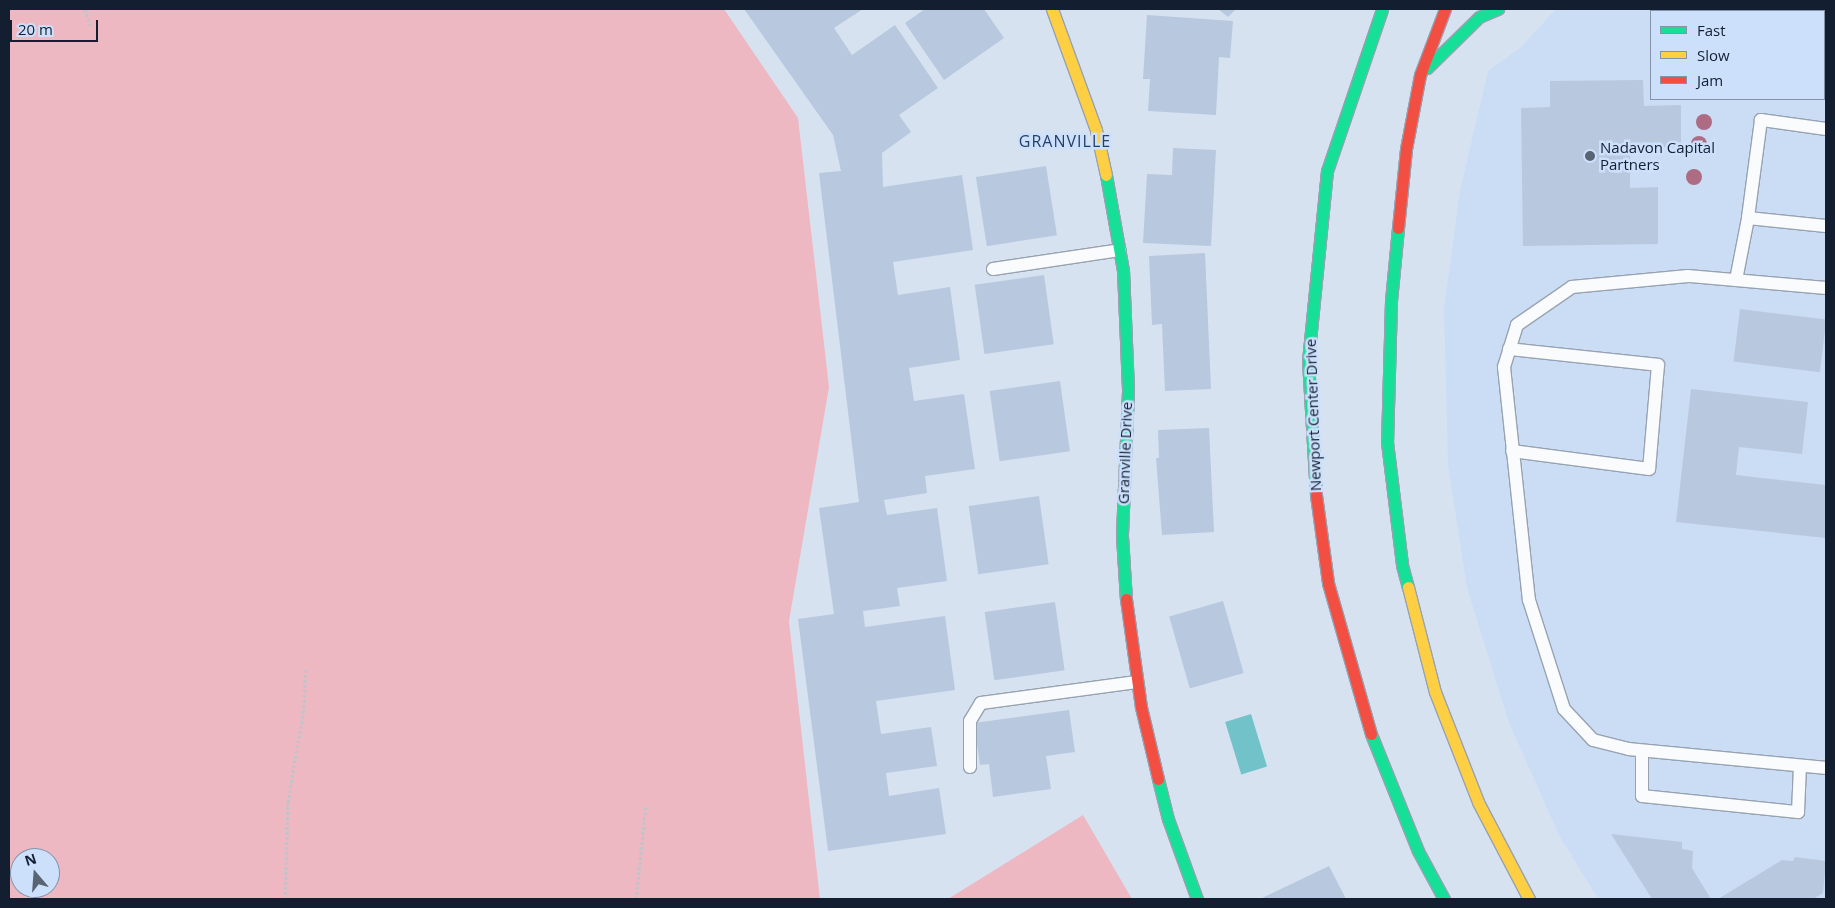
<!DOCTYPE html>
<html>
<head>
<meta charset="utf-8">
<style>
  body { margin:0 }
  #map { position:relative; width:1835px; height:908px; overflow:hidden; background:#d7e2f1; font-family:"Open Sans",sans-serif }
  div>[style] { position:absolute }
  .built>* { inset:0; background:#cbddf5 }
  .green>* { inset:0; background:#edb8c2 }
  .water>* { inset:0; background:#71c3c9; transform-origin:0 0 }
  .building>* { inset:0; background:#b8c8df; transform-origin:0 0 }
  .path>* { height:3px; margin-top:-1.5px; transform-origin:0; background:repeating-linear-gradient(90deg,#bfc4ca 0 2.5px,transparent 0 5px) }
  .roads { filter:drop-shadow(1px 0 #97a2b1) drop-shadow(-1px 0 #97a2b1) drop-shadow(0 1px #97a2b1) drop-shadow(0 -1px #97a2b1) }
  .lane>* { height:12px; margin:-6px; padding:0 6px; transform-origin:6px; border-radius:6px; background:#f9fbfd }
  .fast>* { height:11px; margin:-5.5px; padding:0 5.5px; transform-origin:5.5px; border-radius:5.5px; background:#16e098 }
  .slow>* { height:11px; margin:-5.5px; padding:0 5.5px; transform-origin:5.5px; border-radius:5.5px; background:#ffcf43 }
  .jam>* { height:11px; margin:-5.5px; padding:0 5.5px; transform-origin:5.5px; border-radius:5.5px; background:#f24e42 }
  .trees>* { width:16px; height:16px; margin:-8px; border-radius:50%; background:#ae6c84 }
  .dots>* { width:14px; height:14px; translate:-50% -50%; box-sizing:border-box; border:2px solid #cce0fc; border-radius:50% }
  span { translate:-50% -50%; white-space:nowrap; text-align:center; line-height:1.15; -webkit-text-stroke:5px #cce0fc; paint-order:stroke }
  .poi-label { font-size:15px; color:#131f30 }
  .left { translate:0 -50%; text-align:left }
  .street-label { font-size:15px; color:#131f30 }
  .neighbourhood-label { font-size:16px; color:#243f66; letter-spacing:1px }
  .frame { position:absolute; inset:0; border:10px solid #131f30; pointer-events:none }
  .legend { position:absolute; left:1650px; top:10px; width:175px; height:90px; box-sizing:border-box; background:#cce0fc; border:1px solid #8293aa; margin:0; padding:6px 9px; list-style:none; font-size:15px; color:#131f30 }
  .legend li { display:flex; align-items:center; gap:10px; height:25px }
  .legend b { width:25px; border:1px solid #8293aa }
  .north { position:absolute; left:10px; top:848px; width:50px; height:50px; box-sizing:border-box; background:#cce0fc; border:1px solid #8293aa; border-radius:50%; rotate:342deg; font-size:14px; font-weight:700; line-height:20px; text-align:center; color:#131f30 }
  .north::after { content:''; display:block; margin:auto; width:18px; height:22px; background:#586374; clip-path:polygon(50% 0,100% 100%,50% 72%,0 100%) }
  .scale { position:absolute; left:10px; top:20px; width:88px; height:22px; box-sizing:border-box; border:2px solid #131f30; border-top:0; padding-left:6px; font-size:15px; line-height:18px; white-space:nowrap; color:#131f30; -webkit-text-stroke:4px #cce0fc; paint-order:stroke }
</style>
</head>
<body>
<div id="map">
  <div class="built">
    <i style="clip-path:polygon(evenodd,1556px 9px,1826px 9px,1826px 899px,1598px 899px,1559px 835px,1509px 723px,1467px 588px,1448px 465px,1444px 308px,1460px 191px,1488px 71px,1520px 48px,1556px 9px,1651px 11px,1824px 11px,1824px 99px,1651px 99px,1651px 11px)"></i>
  </div>
  <div class="green">
    <i style="clip-path:polygon(evenodd,9px 9px,724px 9px,798px 118px,829px 387px,789px 621px,820px 899px,9px 899px,9px 9px,20px 858px,50px 858px,50px 888px,20px 888px,20px 858px)"></i>
    <i style="clip-path:polygon(1083px 815px,1132px 899px,948px 899px)"></i>
  </div>
  <div class="water">
    <i style="left:1251px;top:714px;width:55px;height:27px;rotate:73deg"></i>
  </div>
  <div class="building">
    <i style="clip-path:polygon(744px 9px,863px 9px,834px 28px,852px 55px,895px 25px,938px 88px,899px 115px,911px 132px,882px 153px,883px 187px,962px 175px,973px 250px,893px 262px,898px 295px,950px 287px,960px 360px,909px 368px,914px 401px,964px 394px,975px 469px,925px 476px,927px 493px,884px 500px,887px 515px,937px 508px,947px 581px,897px 588px,900px 606px,863px 611px,865px 627px,945px 616px,955px 690px,876px 701px,881px 734px,931px 727px,937px 766px,886px 773px,889px 796px,939px 788px,946px 834px,828px 851px,798px 619px,834px 614px,819px 508px,859px 502px,819px 173px,841px 171px,833px 135px)"></i>
    <i style="clip-path:polygon(925px 9px,984px 9px,1004px 38px,944px 80px,905px 23px)"></i>
    <i style="clip-path:polygon(1218px 9px,1236px 9px,1228px 17px)"></i>
    <i style="clip-path:polygon(1147px 15px,1233px 21px,1230px 58px,1219px 57px,1216px 115px,1148px 111px,1150px 79px,1143px 79px)"></i>
    <i style="clip-path:polygon(1643px 80px,1644px 106px,1681px 105px,1681px 147px,1630px 148px,1630px 188px,1658px 187px,1658px 244px,1523px 246px,1521px 108px,1550px 107px,1550px 81px)"></i>
    <i style="clip-path:polygon(1173px 148px,1216px 150px,1211px 246px,1143px 243px,1147px 174px,1172px 175px)"></i>
    <i style="left:1046px;top:166px;width:70px;height:71px;rotate:81deg"></i>
    <i style="clip-path:polygon(1205px 253px,1211px 389px,1165px 391px,1162px 324px,1152px 325px,1149px 256px)"></i>
    <i style="left:1044px;top:275px;width:70px;height:70px;rotate:82deg"></i>
    <i style="left:1740px;top:309px;width:87px;height:53px;rotate:7deg"></i>
    <i style="left:1060px;top:381px;width:71px;height:71px;rotate:82deg"></i>
    <i style="clip-path:polygon(1691px 389px,1808px 402px,1802px 454px,1739px 447px,1736px 475px,1826px 485px,1826px 538px,1676px 522px)"></i>
    <i style="clip-path:polygon(1209px 428px,1214px 532px,1162px 535px,1156px 458px,1159px 458px,1158px 430px)"></i>
    <i style="left:1039px;top:496px;width:69px;height:71px;rotate:82deg"></i>
    <i style="left:1223px;top:601px;width:75px;height:56px;rotate:74deg"></i>
    <i style="left:1055px;top:602px;width:69px;height:71px;rotate:82deg"></i>
    <i style="clip-path:polygon(1069px 710px,1075px 752px,1046px 756px,1051px 789px,993px 797px,989px 764px,980px 765px,974px 723px)"></i>
    <i style="clip-path:polygon(1611px 834px,1682px 842px,1682px 849px,1693px 851px,1692px 868px,1711px 899px,1652px 899px)"></i>
    <i style="clip-path:polygon(1795px 857px,1826px 861px,1823px 893px,1813px 899px,1718px 899px,1782px 860px,1793px 861px)"></i>
    <i style="clip-path:polygon(1329px 866px,1346px 899px,1260px 899px)"></i>
  </div>
  <div class="path">
    <i style="left:85px;top:9px;width:20px;rotate:72deg"></i>
    <i style="left:285px;top:899px;width:97px;rotate:-88.2deg"></i>
    <i style="left:288px;top:802px;width:96px;rotate:-80.4deg"></i>
    <i style="left:304px;top:707px;width:37px;rotate:-88deg"></i>
    <i style="left:636px;top:899px;width:94px;rotate:-83.9deg"></i>
  </div>
  <div class="roads">
    <div class="lane">
      <i style="left:1826px;top:129px;width:66px;rotate:-172.1deg"></i>
      <i style="left:1761px;top:120px;width:99px;rotate:97.6deg"></i>
      <i style="left:1748px;top:218px;width:78px;rotate:5.9deg"></i>
      <i style="left:993px;top:269px;width:128px;rotate:-8.5deg"></i>
      <i style="left:1736px;top:280px;width:63px;rotate:-79deg"></i>
      <i style="left:1826px;top:288px;width:139px;rotate:-175deg"></i>
      <i style="left:1688px;top:276px;width:117px;rotate:174.6deg"></i>
      <i style="left:1572px;top:287px;width:67px;rotate:145.4deg"></i>
      <i style="left:1517px;top:325px;width:44px;rotate:107.2deg"></i>
      <i style="left:1504px;top:367px;width:234px;rotate:83.9deg"></i>
      <i style="left:1529px;top:600px;width:114px;rotate:72.2deg"></i>
      <i style="left:1564px;top:709px;width:42px;rotate:46.9deg"></i>
      <i style="left:1593px;top:740px;width:37px;rotate:14deg"></i>
      <i style="left:1629px;top:749px;width:198px;rotate:5.5deg"></i>
      <i style="left:1509px;top:349px;width:150px;rotate:6.1deg"></i>
      <i style="left:1658px;top:365px;width:104px;rotate:94.9deg"></i>
      <i style="left:1649px;top:469px;width:138px;rotate:-172.5deg"></i>
      <i style="left:1642px;top:751px;width:45px;rotate:90deg"></i>
      <i style="left:1642px;top:796px;width:157px;rotate:5.9deg"></i>
      <i style="left:1798px;top:812px;width:46px;rotate:-87.5deg"></i>
      <i style="left:970px;top:767px;width:46px;rotate:-90deg"></i>
      <i style="left:970px;top:721px;width:21px;rotate:-59deg"></i>
      <i style="left:981px;top:703px;width:157px;rotate:-7.7deg"></i>
    </div>
    <div class="fast">
      <i style="left:1669px;top:9px;width:9px;rotate:13deg"></i>
      <i style="left:1427px;top:68px;width:73px;rotate:-44.4deg"></i>
      <i style="left:1479px;top:17px;width:21px;rotate:-23deg"></i>
      <i style="left:1106px;top:175px;width:97px;rotate:79.9deg"></i>
      <i style="left:1123px;top:270px;width:121px;rotate:87.6deg"></i>
      <i style="left:1128px;top:391px;width:145px;rotate:92.4deg"></i>
      <i style="left:1122px;top:536px;width:63px;rotate:86.4deg"></i>
      <i style="left:1398px;top:228px;width:73px;rotate:95.5deg"></i>
      <i style="left:1391px;top:301px;width:141px;rotate:91.6deg"></i>
      <i style="left:1387px;top:442px;width:124px;rotate:83deg"></i>
      <i style="left:1402px;top:565px;width:23px;rotate:75deg"></i>
      <i style="left:1316px;top:495px;width:134px;rotate:-93.4deg"></i>
      <i style="left:1308px;top:361px;width:191px;rotate:-84.3deg"></i>
      <i style="left:1327px;top:171px;width:171px;rotate:-71.2deg"></i>
      <i style="left:1371px;top:734px;width:126px;rotate:68.1deg"></i>
      <i style="left:1418px;top:851px;width:55px;rotate:61.6deg"></i>
      <i style="left:1158px;top:779px;width:41px;rotate:76deg"></i>
      <i style="left:1168px;top:819px;width:85px;rotate:70.1deg"></i>
    </div>
    <div class="slow">
      <i style="left:1052px;top:9px;width:129px;rotate:70deg"></i>
      <i style="left:1096px;top:130px;width:46px;rotate:77.5deg"></i>
      <i style="left:1824px;top:40px;width:2px"></i>
      <i style="left:1408px;top:587px;width:108px;rotate:75.6deg"></i>
      <i style="left:1435px;top:692px;width:118px;rotate:68.6deg"></i>
      <i style="left:1478px;top:802px;width:110px;rotate:62.3deg"></i>
    </div>
    <div class="jam">
      <i style="left:1398px;top:228px;width:79px;rotate:-84.2deg"></i>
      <i style="left:1406px;top:149px;width:75px;rotate:-79.3deg"></i>
      <i style="left:1420px;top:75px;width:71px;rotate:-69.3deg"></i>
      <i style="left:1316px;top:495px;width:89px;rotate:82.2deg"></i>
      <i style="left:1328px;top:583px;width:157px;rotate:74.1deg"></i>
      <i style="left:1126px;top:599px;width:109px;rotate:82.1deg"></i>
      <i style="left:1141px;top:707px;width:74px;rotate:76.7deg"></i>
    </div>
  </div>
  <div class="trees">
    <i style="left:1704px;top:122px"></i>
    <i style="left:1699px;top:144px"></i>
    <i style="left:1694px;top:177px"></i>
  </div>
  <div class="dots">
    <i style="left:1590px;top:156px;background:#586374"></i>
  </div>
  <div class="poi-label">
    <span class="left" style="left:1600px;top:156px">Nadavon Capital<br>Partners</span>
  </div>
  <div class="street-label">
    <span style="left:1313px;top:415px;rotate:-92deg">Newport Center Drive</span>
    <span style="left:1125px;top:453px;rotate:-88deg">Granville Drive</span>
  </div>
  <div class="neighbourhood-label">
    <span style="left:1065px;top:141px">GRANVILLE</span>
  </div>
  <div class="frame"></div>
  <ul class="legend">
  <li><b style="height:6px;background:#16e098"></b>Fast</li>
  <li><b style="height:6px;background:#ffcf43"></b>Slow</li>
  <li><b style="height:6px;background:#f24e42"></b>Jam</li>
  </ul>
  <div class="north">N</div>
  <div class="scale">20 m</div>
</div>
</body>
</html>
